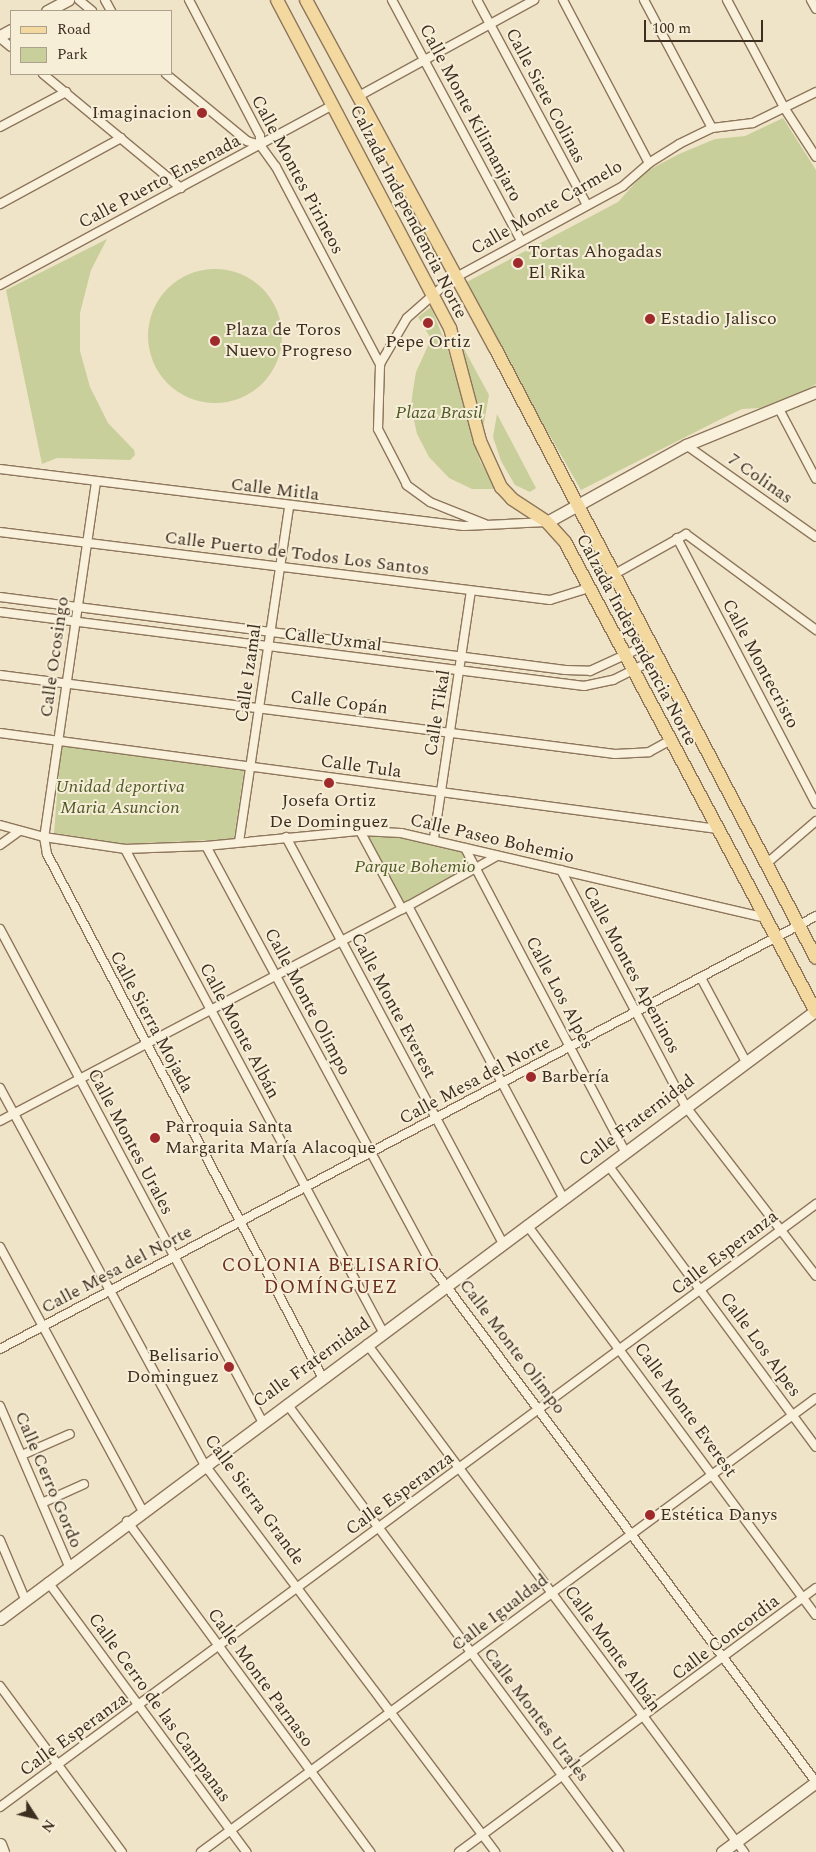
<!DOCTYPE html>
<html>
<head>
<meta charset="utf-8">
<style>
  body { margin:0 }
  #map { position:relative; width:816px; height:1852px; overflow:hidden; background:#f0e4c8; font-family:Spectral,serif }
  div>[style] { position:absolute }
  .green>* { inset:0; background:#c9cf9b }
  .round { border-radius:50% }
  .roads { filter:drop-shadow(1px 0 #8d765c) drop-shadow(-1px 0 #8d765c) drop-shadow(0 1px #8d765c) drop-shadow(0 -1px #8d765c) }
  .street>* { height:8px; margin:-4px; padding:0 4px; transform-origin:4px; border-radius:4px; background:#faf1dc }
  .secondary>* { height:11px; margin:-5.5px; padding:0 5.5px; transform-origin:5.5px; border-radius:5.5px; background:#faf1dc }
  .primary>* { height:12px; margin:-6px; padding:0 6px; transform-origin:6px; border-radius:6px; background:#f3d9a0 }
  .dots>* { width:14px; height:14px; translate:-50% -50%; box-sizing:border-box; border:2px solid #f7eed8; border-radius:50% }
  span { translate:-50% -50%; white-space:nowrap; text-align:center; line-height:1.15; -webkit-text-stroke:4px #f7eed8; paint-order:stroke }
  .street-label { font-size:18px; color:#3d2e20 }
  .poi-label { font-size:18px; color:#3d2e20 }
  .right { translate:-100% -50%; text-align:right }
  .left { translate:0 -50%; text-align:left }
  .park-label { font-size:18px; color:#4d5a26; font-style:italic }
  .neighbourhood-label { font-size:19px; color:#6b2e1e; letter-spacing:1px }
  .legend { position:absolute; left:10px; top:10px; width:162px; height:65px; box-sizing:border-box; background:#f7eed8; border:1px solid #ada18e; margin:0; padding:6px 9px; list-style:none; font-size:15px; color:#3d2e20 }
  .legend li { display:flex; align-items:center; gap:10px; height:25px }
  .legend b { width:25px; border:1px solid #ada18e }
  .north { position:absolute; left:10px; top:1792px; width:50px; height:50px; -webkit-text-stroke:4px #f7eed8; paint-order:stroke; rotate:125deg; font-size:14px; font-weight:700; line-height:20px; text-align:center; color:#3d2e20 }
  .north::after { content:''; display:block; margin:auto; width:18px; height:22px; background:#3d2e20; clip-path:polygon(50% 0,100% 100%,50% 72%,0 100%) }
  .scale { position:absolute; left:644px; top:20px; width:119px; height:22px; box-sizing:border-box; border:2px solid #3d2e20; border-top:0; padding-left:6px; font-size:15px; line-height:18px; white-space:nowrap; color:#3d2e20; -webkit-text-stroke:4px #f7eed8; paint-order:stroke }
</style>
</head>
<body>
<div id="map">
  <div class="green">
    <i style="clip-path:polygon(783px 118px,816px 170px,816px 384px,800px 394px,761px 408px,742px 409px,719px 420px,581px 490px,463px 284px,618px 202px,645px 172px,679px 154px,715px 139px,745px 136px)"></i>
    <i style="clip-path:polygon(107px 239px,91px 270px,80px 313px,80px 351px,90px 387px,108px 423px,134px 450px,135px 455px,130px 460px,57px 458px,42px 464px,6px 290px)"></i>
    <i class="round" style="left:148px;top:269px;width:134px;height:134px"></i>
    <i style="clip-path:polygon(431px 307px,448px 350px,480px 461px,496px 489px,472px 489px,449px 478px,429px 457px,417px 434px,411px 406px,413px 390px,416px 372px,431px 339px,418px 317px)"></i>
    <i style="clip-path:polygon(457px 336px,489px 395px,482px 434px)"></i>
    <i style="clip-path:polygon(497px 414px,536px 488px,530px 492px,515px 485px,501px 461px,493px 437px)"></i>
    <i style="clip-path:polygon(61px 746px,244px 771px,234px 839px,124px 844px,54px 833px)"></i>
    <i style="clip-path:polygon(364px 833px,434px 841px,464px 852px,467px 867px,459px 875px,403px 906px)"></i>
  </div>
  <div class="roads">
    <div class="street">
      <i style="left:79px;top:0;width:17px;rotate:40deg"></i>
      <i style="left:105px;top:0;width:13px;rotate:61deg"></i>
      <i style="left:189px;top:0;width:153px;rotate:62.4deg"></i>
      <i style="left:260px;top:136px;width:9px;rotate:90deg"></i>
      <i style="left:260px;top:145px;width:27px;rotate:54deg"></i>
      <i style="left:276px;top:167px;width:223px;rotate:62.2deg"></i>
      <i style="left:392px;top:0;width:273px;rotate:61.8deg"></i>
      <i style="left:477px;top:0;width:233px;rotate:61.8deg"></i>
      <i style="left:563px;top:0;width:184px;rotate:62.2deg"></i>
      <i style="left:644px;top:0;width:145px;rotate:62deg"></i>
      <i style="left:727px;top:0;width:123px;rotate:62deg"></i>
      <i style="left:785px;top:109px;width:57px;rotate:57.1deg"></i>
      <i style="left:811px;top:0;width:10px;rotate:61deg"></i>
      <i style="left:0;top:38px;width:14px;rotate:39deg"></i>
      <i style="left:43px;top:74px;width:179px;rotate:39.6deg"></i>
      <i style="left:166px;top:74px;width:105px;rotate:39.6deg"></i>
      <i style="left:247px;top:141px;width:14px;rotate:17deg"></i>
      <i style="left:357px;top:97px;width:202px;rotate:-28.7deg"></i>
      <i style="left:0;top:127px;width:75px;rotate:-27.9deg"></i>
      <i style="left:0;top:204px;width:138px;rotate:-28.6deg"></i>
      <i style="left:0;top:285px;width:379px;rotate:-28.4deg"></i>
      <i style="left:778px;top:407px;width:81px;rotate:62.2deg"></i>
      <i style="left:686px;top:445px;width:159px;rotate:35.3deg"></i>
      <i style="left:0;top:469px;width:467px;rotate:7deg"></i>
      <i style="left:464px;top:526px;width:83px;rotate:-2.8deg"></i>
      <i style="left:96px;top:482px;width:359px;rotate:98.3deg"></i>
      <i style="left:44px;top:837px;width:17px;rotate:80deg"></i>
      <i style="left:47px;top:854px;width:591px;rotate:62.26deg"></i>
      <i style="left:485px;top:524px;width:59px;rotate:-158.2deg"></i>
      <i style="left:430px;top:502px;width:29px;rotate:-144deg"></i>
      <i style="left:407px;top:485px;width:63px;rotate:-117.4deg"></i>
      <i style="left:378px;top:429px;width:65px;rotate:-88.2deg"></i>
      <i style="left:380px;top:364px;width:53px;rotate:-59.6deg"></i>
      <i style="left:407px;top:318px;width:56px;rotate:-41.4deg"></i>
      <i style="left:449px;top:281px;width:198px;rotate:-28.6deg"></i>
      <i style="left:623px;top:186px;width:35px;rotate:-41deg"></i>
      <i style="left:649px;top:163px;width:36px;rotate:-32deg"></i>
      <i style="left:679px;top:144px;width:37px;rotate:-26deg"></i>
      <i style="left:712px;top:128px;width:41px;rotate:-7deg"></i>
      <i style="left:753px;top:123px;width:70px;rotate:-26.2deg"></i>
      <i style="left:0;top:532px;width:554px;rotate:7.05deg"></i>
      <i style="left:550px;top:600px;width:41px;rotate:-17.1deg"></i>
      <i style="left:677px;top:538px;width:300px;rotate:62.4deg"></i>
      <i style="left:613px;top:575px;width:84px;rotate:-29.3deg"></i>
      <i style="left:686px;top:534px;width:162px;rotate:36.4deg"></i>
      <i style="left:0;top:597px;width:570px;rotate:7.36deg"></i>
      <i style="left:565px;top:670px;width:25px;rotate:2deg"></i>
      <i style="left:590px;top:671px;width:65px;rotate:-24.6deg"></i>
      <i style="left:0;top:612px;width:589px;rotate:7.22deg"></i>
      <i style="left:584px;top:686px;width:30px;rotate:-12deg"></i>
      <i style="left:613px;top:680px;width:49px;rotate:-26.6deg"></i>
      <i style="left:0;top:675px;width:620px;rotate:7.32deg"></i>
      <i style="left:615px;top:754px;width:34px;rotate:-3deg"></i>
      <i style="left:649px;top:752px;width:25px;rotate:-29deg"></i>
      <i style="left:0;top:733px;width:724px;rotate:7.62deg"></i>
      <i style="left:0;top:825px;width:46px;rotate:15.3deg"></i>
      <i style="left:44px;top:837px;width:82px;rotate:8.4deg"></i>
      <i style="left:125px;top:849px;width:81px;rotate:-2.1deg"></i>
      <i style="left:206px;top:846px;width:155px;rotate:-5.6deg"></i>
      <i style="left:360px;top:831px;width:41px;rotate:2.8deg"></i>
      <i style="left:401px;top:833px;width:375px;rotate:13.1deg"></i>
      <i style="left:360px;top:831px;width:89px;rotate:61.7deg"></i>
      <i style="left:286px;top:837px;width:460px;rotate:61.9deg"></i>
      <i style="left:434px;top:838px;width:250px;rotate:-81.5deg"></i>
      <i style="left:239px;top:842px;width:339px;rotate:-81.5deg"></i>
      <i style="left:0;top:845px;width:24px;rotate:-36deg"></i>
      <i style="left:206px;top:846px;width:483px;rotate:61.7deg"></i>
      <i style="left:435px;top:1271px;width:637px;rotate:53.29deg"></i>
      <i style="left:465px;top:848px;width:344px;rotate:62.2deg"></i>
      <i style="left:125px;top:849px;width:548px;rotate:61.89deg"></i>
      <i style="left:766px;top:864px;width:66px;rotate:-40.7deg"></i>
      <i style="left:561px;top:870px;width:268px;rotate:62.2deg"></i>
      <i style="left:686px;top:1107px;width:213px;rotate:52.4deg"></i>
      <i style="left:408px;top:906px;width:331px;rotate:62deg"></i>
      <i style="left:0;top:929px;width:557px;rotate:61.96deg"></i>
      <i style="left:701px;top:978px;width:95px;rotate:61.8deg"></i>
      <i style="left:0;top:1088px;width:428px;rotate:61.5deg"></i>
      <i style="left:204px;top:1464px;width:485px;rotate:53.1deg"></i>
      <i style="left:0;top:1121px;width:461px;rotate:-27.8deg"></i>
      <i style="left:408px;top:906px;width:102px;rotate:-29.3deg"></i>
      <i style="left:608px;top:1165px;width:350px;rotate:53.6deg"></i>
      <i style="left:527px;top:1225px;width:485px;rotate:53.5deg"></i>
      <i style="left:0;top:1247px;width:299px;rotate:61.6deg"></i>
      <i style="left:367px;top:1344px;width:633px;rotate:53.42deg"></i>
      <i style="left:0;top:1349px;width:924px;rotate:-27.95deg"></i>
      <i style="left:287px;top:1404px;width:558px;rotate:53.46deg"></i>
      <i style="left:0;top:1406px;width:174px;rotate:66.7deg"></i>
      <i style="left:22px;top:1455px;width:52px;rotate:-23.6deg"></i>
      <i style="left:42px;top:1503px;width:46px;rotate:-24.3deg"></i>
      <i style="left:127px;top:1521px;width:411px;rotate:53.7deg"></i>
      <i style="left:0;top:1540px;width:64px;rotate:67deg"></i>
      <i style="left:48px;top:1582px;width:335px;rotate:53.7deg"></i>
      <i style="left:0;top:1686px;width:206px;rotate:53.7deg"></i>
      <i style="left:0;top:1807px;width:1015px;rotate:-36.46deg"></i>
      <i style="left:201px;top:1852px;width:764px;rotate:-36.44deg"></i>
      <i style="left:459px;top:1852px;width:444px;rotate:-36.5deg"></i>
    </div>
    <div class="secondary">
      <i style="left:47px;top:11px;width:24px;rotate:-28deg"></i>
      <i style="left:0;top:36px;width:13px;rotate:-29deg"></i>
      <i style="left:547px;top:522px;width:159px;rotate:-29deg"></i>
      <i style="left:686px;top:445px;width:140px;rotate:-22.2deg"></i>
      <i style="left:0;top:1619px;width:1017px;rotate:-36.72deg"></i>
      <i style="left:0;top:1844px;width:9px;rotate:69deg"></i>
      <i style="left:722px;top:1852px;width:117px;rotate:-36.7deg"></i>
    </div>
    <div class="primary">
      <i style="left:277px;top:0;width:371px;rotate:62.2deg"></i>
      <i style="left:450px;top:328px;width:117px;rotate:75.1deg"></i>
      <i style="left:480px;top:441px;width:51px;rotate:65.5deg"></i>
      <i style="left:501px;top:487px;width:16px;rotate:47deg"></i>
      <i style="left:512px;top:499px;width:42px;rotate:33.3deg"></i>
      <i style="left:547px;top:522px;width:27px;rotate:48deg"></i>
      <i style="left:565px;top:542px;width:533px;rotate:61.9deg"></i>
      <i style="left:306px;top:0;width:396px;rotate:61.5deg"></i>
      <i style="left:495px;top:348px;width:689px;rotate:62.25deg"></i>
    </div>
  </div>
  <div class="dots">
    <i style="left:202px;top:113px;background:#9e2a2b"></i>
    <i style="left:518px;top:263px;background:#9e2a2b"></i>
    <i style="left:650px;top:319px;background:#9e2a2b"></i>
    <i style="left:428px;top:323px;background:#9e2a2b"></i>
    <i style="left:215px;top:341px;background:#9e2a2b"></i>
    <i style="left:329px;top:783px;background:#9e2a2b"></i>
    <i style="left:531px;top:1077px;background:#9e2a2b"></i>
    <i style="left:155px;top:1138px;background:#9e2a2b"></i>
    <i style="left:229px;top:1367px;background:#9e2a2b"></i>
    <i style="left:650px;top:1515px;background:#9e2a2b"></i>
  </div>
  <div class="street-label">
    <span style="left:545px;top:96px;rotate:62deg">Calle Siete Colinas</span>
    <span style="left:470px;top:113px;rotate:62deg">Calle Monte Kilimanjaro</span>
    <span style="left:297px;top:175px;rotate:62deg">Calle Montes Pirineos</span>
    <span style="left:160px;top:182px;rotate:-28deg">Calle Puerto Ensenada</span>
    <span style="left:547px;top:208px;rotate:-30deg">Calle Monte Carmelo</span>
    <span style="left:408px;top:212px;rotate:63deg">Calzada Independencia Norte</span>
    <span style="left:760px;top:479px;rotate:35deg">7 Colinas</span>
    <span style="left:275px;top:490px;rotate:7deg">Calle Mitla</span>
    <span style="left:297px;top:554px;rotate:7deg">Calle Puerto de Todos Los Santos</span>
    <span style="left:333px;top:640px;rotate:7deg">Calle Uxmal</span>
    <span style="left:636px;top:640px;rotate:62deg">Calzada Independencia Norte</span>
    <span style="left:55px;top:657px;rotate:-82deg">Calle Ocosingo</span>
    <span style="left:760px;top:664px;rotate:62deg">Calle Montecristo</span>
    <span style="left:249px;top:673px;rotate:-82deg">Calle Izamal</span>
    <span style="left:339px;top:703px;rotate:7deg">Calle Copán</span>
    <span style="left:438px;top:713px;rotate:-81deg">Calle Tikal</span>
    <span style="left:361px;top:767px;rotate:8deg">Calle Tula</span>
    <span style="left:492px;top:839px;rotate:13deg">Calle Paseo Bohemio</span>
    <span style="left:631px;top:970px;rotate:62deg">Calle Montes Apeninos</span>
    <span style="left:559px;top:993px;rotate:62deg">Calle Los Alpes</span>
    <span style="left:307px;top:1002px;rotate:62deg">Calle Monte Olimpo</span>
    <span style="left:393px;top:1006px;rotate:62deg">Calle Monte Everest</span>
    <span style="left:151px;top:1022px;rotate:62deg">Calle Sierra Mojada</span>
    <span style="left:239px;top:1031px;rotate:62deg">Calle Monte Albán</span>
    <span style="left:475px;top:1081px;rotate:-28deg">Calle Mesa del Norte</span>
    <span style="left:637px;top:1121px;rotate:-37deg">Calle Fraternidad</span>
    <span style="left:130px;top:1142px;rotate:62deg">Calle Montes Urales</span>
    <span style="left:725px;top:1253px;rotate:-37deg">Calle Esperanza</span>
    <span style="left:117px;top:1270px;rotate:-28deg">Calle Mesa del Norte</span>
    <span style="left:760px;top:1345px;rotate:54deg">Calle Los Alpes</span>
    <span style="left:512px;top:1347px;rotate:53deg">Calle Monte Olimpo</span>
    <span style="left:312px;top:1363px;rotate:-36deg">Calle Fraternidad</span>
    <span style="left:685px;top:1410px;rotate:54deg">Calle Monte Everest</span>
    <span style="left:48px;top:1480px;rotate:67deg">Calle Cerro Gordo</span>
    <span style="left:400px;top:1494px;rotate:-36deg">Calle Esperanza</span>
    <span style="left:254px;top:1500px;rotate:54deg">Calle Sierra Grande</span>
    <span style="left:500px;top:1613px;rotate:-37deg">Calle Igualdad</span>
    <span style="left:726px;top:1638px;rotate:-37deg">Calle Concordia</span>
    <span style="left:612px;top:1649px;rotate:54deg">Calle Monte Albán</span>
    <span style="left:260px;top:1678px;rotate:54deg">Calle Monte Parnaso</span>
    <span style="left:159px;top:1708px;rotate:54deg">Calle Cerro de las Campanas</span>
    <span style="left:536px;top:1715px;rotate:53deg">Calle Montes Urales</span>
    <span style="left:74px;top:1735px;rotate:-36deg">Calle Esperanza</span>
  </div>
  <div class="poi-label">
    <span class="right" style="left:192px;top:113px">Imaginacion</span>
    <span class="left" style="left:528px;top:263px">Tortas Ahogadas<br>El Rika</span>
    <span class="left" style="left:660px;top:319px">Estadio Jalisco</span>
    <span class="left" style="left:225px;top:341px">Plaza de Toros<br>Nuevo Progreso</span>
    <span style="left:428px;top:342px">Pepe Ortiz</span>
    <span style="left:329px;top:812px">Josefa Ortiz<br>De Dominguez</span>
    <span class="left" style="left:541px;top:1077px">Barbería</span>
    <span class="left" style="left:165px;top:1138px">Parroquia Santa<br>Margarita María Alacoque</span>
    <span class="right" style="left:219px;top:1367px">Belisario<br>Dominguez</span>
    <span class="left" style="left:660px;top:1515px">Estética Danys</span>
  </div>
  <div class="park-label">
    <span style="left:439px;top:413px">Plaza Brasil</span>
    <span style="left:120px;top:798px">Unidad deportiva<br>Maria Asuncion</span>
    <span style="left:415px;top:867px">Parque Bohemio</span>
  </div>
  <div class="neighbourhood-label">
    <span style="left:331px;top:1277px">COLONIA BELISARIO<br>DOMÍNGUEZ</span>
  </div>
  <ul class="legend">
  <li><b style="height:6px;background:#f3d9a0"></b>Road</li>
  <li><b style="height:14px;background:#c9cf9b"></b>Park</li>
  </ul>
  <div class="north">N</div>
  <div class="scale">100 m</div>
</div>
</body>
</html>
